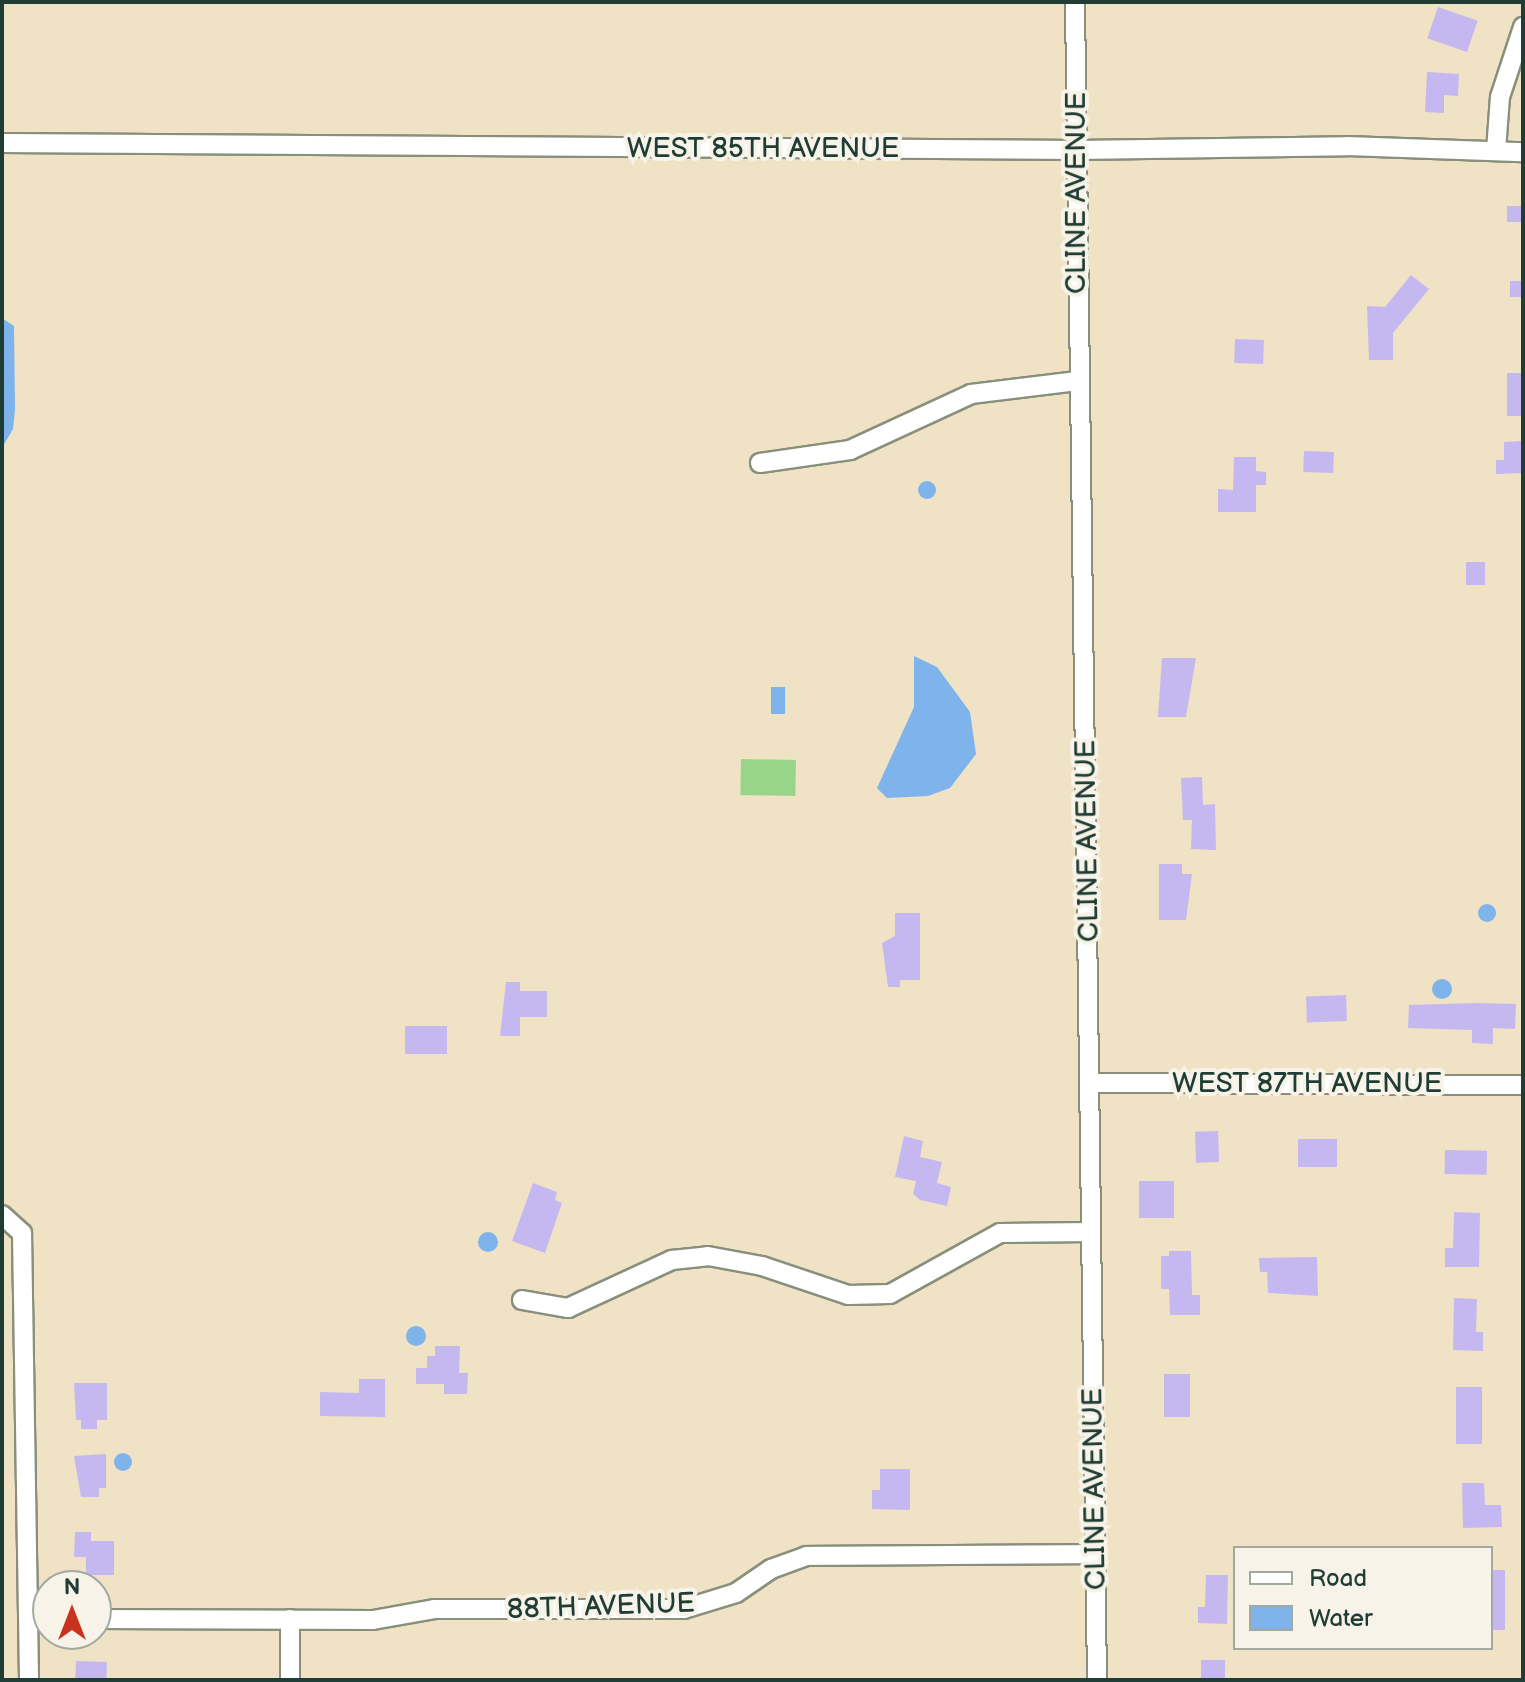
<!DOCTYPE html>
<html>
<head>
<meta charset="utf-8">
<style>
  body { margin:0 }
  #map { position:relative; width:1525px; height:1682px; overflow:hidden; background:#f0e2c5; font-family:"Balsamiq Sans",sans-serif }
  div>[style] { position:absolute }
  .green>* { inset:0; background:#98d58a; transform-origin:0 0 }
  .water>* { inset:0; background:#7eb3ec; transform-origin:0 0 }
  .round { border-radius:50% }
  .building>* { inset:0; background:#c5b8f0; transform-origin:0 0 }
  .roads { filter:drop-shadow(2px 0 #88907c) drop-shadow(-2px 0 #88907c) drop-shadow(0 2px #88907c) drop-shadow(0 -2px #88907c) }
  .minor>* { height:18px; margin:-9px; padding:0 9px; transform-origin:9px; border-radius:9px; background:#fff }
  span { translate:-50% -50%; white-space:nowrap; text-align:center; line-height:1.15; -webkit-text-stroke:8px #f7f3e8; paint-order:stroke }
  .street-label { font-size:28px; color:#1f3d34 }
  .frame { position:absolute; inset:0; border:4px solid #1f3d34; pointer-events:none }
  .legend { position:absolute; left:1233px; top:1546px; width:260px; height:104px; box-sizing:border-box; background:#f7f3e8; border:2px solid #a1aaa0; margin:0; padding:10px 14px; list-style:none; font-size:24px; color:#1f3d34 }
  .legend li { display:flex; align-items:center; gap:16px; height:40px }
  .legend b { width:40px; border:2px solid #a1aaa0 }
  .north { position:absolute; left:32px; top:1570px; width:80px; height:80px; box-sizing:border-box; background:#f7f3e8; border:2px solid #a1aaa0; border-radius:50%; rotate:0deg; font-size:22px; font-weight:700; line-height:32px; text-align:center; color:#1f3d34 }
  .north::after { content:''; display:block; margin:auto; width:28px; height:36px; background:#c8321e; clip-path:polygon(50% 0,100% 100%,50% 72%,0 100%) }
</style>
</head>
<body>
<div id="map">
  <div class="green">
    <i style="left:741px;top:759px;width:55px;height:36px;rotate:1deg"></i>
  </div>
  <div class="water">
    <i style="clip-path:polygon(2px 318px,14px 326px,15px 410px,13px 429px,2px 448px)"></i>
    <i class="round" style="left:918px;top:481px;width:18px;height:18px"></i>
    <i style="clip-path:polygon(914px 656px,937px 667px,970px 712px,976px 754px,950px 788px,928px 796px,887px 798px,877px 788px,914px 707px)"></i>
    <i style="left:771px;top:687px;width:14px;height:27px"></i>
    <i class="round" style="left:1478px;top:904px;width:18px;height:18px"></i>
    <i class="round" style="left:1432px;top:979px;width:20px;height:20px"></i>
    <i class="round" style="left:478px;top:1232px;width:20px;height:20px"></i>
    <i class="round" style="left:406px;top:1326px;width:20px;height:20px"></i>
    <i class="round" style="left:114px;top:1453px;width:18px;height:18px"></i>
  </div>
  <div class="building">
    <i style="left:1438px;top:7px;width:42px;height:33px;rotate:19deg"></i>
    <i style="clip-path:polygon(1427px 72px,1459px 74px,1458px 96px,1444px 95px,1444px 113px,1425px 112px)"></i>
    <i style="left:1507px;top:206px;width:16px;height:16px"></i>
    <i style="clip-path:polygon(1411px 275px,1429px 289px,1393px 333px,1393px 360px,1369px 360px,1367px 306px,1385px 307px)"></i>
    <i style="left:1510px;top:281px;width:13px;height:16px"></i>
    <i style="left:1235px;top:339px;width:29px;height:24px;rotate:2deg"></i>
    <i style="left:1523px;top:373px;width:43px;height:16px;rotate:90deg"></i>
    <i style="clip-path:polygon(1523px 441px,1523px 473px,1496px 474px,1496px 460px,1504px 460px,1504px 442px)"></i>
    <i style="left:1304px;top:451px;width:30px;height:21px;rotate:2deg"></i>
    <i style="clip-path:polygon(1234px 457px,1256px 457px,1256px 471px,1266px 472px,1266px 485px,1256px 485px,1256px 512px,1218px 512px,1218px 489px,1233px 490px)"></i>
    <i style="left:1466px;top:562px;width:19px;height:23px"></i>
    <i style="clip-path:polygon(1162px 658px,1196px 658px,1186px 717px,1158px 717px)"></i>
    <i style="clip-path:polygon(1202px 777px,1203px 805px,1215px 804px,1216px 850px,1191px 849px,1192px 820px,1183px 820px,1181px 778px)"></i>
    <i style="clip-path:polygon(1159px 864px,1182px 864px,1182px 874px,1192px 874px,1186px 920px,1159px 920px)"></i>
    <i style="clip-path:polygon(895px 913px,920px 913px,920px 980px,900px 980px,900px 987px,888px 987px,882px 943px,895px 936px)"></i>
    <i style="clip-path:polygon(506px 982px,520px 982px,520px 991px,547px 991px,547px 1017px,520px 1017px,520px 1036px,500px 1036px)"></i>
    <i style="left:1346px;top:995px;width:26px;height:40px;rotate:88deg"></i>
    <i style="clip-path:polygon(1476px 1003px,1516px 1004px,1515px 1029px,1493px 1028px,1493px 1044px,1472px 1043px,1472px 1030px,1408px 1028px,1409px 1005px)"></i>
    <i style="left:405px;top:1026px;width:42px;height:28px"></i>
    <i style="left:1218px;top:1131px;width:31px;height:23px;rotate:88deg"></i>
    <i style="clip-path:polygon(904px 1136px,923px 1141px,920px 1157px,942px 1162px,937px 1183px,951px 1187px,947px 1206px,920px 1200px,913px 1194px,916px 1181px,895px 1177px)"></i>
    <i style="left:1298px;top:1139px;width:39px;height:28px"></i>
    <i style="left:1445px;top:1150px;width:42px;height:24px;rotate:1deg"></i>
    <i style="left:1174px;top:1181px;width:37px;height:35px;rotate:90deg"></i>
    <i style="clip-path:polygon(533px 1183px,557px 1192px,555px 1200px,562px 1203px,545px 1253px,512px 1241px)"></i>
    <i style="clip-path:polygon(1454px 1212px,1480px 1213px,1479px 1267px,1445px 1267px,1445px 1248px,1453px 1248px)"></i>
    <i style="clip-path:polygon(1169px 1251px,1191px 1251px,1192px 1295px,1200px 1295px,1200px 1315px,1170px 1315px,1169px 1289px,1161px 1289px,1161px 1256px,1169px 1256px)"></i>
    <i style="clip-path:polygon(1317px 1257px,1318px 1296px,1268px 1293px,1267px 1272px,1260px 1272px,1259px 1258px)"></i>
    <i style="clip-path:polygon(1454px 1298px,1477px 1299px,1476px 1332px,1483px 1332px,1483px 1351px,1453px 1350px)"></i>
    <i style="clip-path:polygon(435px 1346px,460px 1346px,459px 1373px,468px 1373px,467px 1394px,444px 1394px,444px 1384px,416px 1384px,416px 1368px,427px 1368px,427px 1356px,435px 1356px)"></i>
    <i style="left:1164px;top:1374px;width:26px;height:43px"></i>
    <i style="clip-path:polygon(359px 1379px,385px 1379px,385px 1417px,320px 1416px,320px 1392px,359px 1393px)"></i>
    <i style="clip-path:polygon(74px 1383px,107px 1383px,107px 1420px,97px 1420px,97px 1429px,81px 1429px,81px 1420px,76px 1420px)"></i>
    <i style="left:1456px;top:1387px;width:26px;height:57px"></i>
    <i style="clip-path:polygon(106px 1454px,106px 1488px,99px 1488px,99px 1497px,81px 1497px,74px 1456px)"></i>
    <i style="clip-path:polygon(880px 1469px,910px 1469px,910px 1510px,872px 1509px,872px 1490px,880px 1490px)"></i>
    <i style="clip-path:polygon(1462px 1483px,1484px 1483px,1485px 1505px,1501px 1505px,1502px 1527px,1463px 1528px)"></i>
    <i style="clip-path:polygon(75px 1532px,91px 1532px,91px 1541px,114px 1541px,114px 1575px,86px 1575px,86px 1557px,74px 1557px)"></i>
    <i style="left:1491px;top:1570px;width:14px;height:60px"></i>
    <i style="clip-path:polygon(1206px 1575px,1228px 1575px,1227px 1624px,1198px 1623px,1198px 1607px,1205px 1607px)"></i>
    <i style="left:1225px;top:1660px;width:20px;height:24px;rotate:90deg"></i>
    <i style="left:76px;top:1661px;width:31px;height:19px;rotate:2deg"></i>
  </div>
  <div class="roads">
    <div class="minor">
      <i style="left:1075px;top:2px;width:1678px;rotate:89.25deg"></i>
      <i style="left:2px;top:143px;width:1074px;rotate:0.37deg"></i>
      <i style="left:1076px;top:150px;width:271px;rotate:-0.8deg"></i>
      <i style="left:1347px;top:146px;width:176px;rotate:2deg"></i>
      <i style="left:1496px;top:151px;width:54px;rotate:-85.8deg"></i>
      <i style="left:1500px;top:97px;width:74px;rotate:-71.8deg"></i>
      <i style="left:760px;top:463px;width:91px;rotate:-8.2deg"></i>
      <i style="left:850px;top:450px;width:133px;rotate:-24.8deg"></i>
      <i style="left:971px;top:394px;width:107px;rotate:-7deg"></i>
      <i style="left:1091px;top:1083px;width:432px;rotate:0.3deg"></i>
      <i style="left:2px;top:1215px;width:27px;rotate:42deg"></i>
      <i style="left:22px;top:1233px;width:447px;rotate:89.1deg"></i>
      <i style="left:522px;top:1300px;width:47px;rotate:9.9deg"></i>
      <i style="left:568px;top:1308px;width:115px;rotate:-24.8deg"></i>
      <i style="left:672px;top:1260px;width:36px;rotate:-6deg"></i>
      <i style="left:708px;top:1256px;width:55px;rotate:10.5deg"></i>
      <i style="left:762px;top:1266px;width:91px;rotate:18.6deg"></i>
      <i style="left:848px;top:1295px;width:42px;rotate:-1.4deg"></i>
      <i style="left:890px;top:1294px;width:126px;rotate:-29deg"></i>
      <i style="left:1000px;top:1233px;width:91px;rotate:-0.6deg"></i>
      <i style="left:96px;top:1619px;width:277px;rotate:0.2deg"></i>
      <i style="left:373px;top:1620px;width:62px;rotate:-10.2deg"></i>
      <i style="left:434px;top:1609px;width:250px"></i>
      <i style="left:684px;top:1609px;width:54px;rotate:-17.1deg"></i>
      <i style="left:736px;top:1593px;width:42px;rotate:-34.4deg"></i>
      <i style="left:771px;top:1569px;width:37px;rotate:-20deg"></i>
      <i style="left:806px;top:1556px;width:290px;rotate:-0.4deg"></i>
      <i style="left:290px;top:1680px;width:61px;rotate:-90deg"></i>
    </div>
  </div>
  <div class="street-label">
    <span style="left:763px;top:149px">WEST 85TH AVENUE</span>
    <span style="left:1077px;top:193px;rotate:-90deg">CLINE AVENUE</span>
    <span style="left:1088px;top:841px;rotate:-91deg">CLINE AVENUE</span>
    <span style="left:1307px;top:1084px">WEST 87TH AVENUE</span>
    <span style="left:1095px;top:1489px;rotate:-91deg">CLINE AVENUE</span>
    <span style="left:601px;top:1607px;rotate:-2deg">88TH AVENUE</span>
  </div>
  <div class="frame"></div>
  <ul class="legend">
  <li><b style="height:10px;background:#fff"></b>Road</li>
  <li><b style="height:22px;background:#7eb3ec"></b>Water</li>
  </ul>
  <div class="north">N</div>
</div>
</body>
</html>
